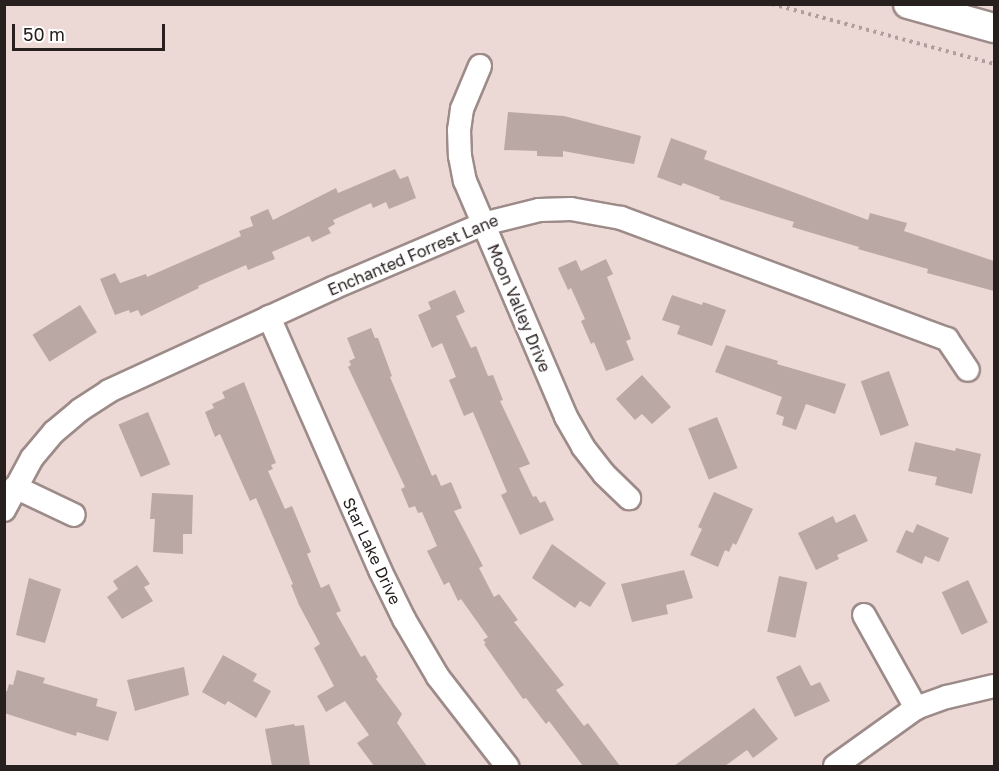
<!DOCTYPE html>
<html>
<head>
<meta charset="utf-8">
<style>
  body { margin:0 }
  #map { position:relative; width:999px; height:771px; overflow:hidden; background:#ecd9d6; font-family:"Golos Text",sans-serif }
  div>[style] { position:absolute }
  .building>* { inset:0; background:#baa8a5; transform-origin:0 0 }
  .path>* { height:4px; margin-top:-2px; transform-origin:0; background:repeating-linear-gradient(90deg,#ae9f9d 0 3px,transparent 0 7.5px) }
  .roads { filter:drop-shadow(2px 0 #9d8b89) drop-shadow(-2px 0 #9d8b89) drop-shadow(0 2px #9d8b89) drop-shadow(0 -2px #9d8b89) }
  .minor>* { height:22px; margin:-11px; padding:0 11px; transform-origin:11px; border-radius:11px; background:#fff }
  .major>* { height:28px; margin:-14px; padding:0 14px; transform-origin:14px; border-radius:14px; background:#fff }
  span { translate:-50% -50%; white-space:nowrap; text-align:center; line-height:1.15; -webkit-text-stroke:4.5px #fff; paint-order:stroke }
  .street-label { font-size:16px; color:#27201f }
  .frame { position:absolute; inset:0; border:6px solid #27201f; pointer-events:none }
  .scale { position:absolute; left:12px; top:24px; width:153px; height:27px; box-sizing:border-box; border:3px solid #27201f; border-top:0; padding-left:8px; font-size:18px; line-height:21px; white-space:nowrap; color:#27201f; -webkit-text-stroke:4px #fff; paint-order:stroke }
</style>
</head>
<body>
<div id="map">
  <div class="building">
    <i style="clip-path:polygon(508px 112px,564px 116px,641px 136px,634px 164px,563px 151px,563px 157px,537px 156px,537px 151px,504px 150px)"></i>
    <i style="clip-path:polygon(671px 138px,707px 151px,704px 159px,868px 220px,870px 213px,907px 223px,904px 231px,994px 261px,994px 291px,927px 273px,928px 269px,858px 249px,859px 247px,792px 227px,794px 222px,719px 199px,720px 197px,683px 183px,681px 186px,657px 177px)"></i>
    <i style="clip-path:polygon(395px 169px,400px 179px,408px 176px,416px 198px,389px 209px,386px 202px,373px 208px,371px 203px,333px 220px,335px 224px,328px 228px,331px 233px,312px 242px,309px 236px,272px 252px,275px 259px,248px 270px,246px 265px,198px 286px,199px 288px,141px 316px,138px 310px,130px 313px,129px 310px,115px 315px,100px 279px,115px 273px,120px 283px,146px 274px,147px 277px,241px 236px,239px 231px,253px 226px,250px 217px,268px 209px,273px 220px,336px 188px,338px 193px)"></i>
    <i style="clip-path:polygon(606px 259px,613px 274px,607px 277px,631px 339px,626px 341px,634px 360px,606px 371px,594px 342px,591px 344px,581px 321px,585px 319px,571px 288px,568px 290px,558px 268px,576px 260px,581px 271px)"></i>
    <i style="clip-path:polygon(455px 290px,465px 312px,456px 316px,471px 348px,476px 346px,488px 376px,493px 375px,503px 400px,500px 401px,530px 464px,519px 468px,533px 497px,536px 496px,540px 503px,545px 501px,554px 520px,520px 535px,501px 495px,507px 492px,473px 412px,464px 416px,449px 380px,456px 377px,442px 343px,432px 348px,418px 315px,431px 309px,428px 302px)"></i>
    <i style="clip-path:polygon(672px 295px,702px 305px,703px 302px,726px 310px,712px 346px,677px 334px,680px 326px,662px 320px)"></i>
    <i style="left:80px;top:305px;width:32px;height:56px;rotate:58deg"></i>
    <i style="clip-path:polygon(371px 328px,375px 338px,378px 338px,392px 376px,390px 377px,432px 476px,436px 474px,441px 486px,451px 482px,462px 508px,454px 511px,483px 566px,479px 568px,494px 597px,499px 594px,518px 620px,514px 622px,564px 685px,556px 690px,584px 726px,588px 723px,620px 766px,583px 766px,549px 721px,546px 724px,526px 698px,523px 699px,484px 644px,486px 643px,483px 640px,488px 637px,461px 599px,458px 601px,449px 582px,444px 585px,427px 551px,437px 546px,422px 512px,418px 513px,415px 506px,409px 508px,401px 489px,405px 487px,348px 367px,351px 365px,349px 361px,355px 358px,347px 338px)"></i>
    <i style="clip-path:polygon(726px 345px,778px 361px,777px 364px,846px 384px,835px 414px,806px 404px,796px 430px,782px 425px,784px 417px,776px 414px,782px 397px,715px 372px)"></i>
    <i style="left:889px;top:371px;width:58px;height:30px;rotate:70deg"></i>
    <i style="clip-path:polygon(642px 375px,671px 407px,652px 424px,642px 414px,635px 420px,616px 399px)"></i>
    <i style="clip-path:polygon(244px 382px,276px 463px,271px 465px,273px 469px,268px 471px,285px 509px,292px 506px,311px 552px,307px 554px,321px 588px,329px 584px,341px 611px,336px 613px,361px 657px,365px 655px,378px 677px,376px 679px,402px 714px,397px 723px,427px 766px,374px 766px,357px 743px,369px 735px,345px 701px,326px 712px,317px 696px,334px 686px,314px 648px,320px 644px,299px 605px,291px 585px,293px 584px,256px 498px,250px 501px,220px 434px,215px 437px,205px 412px,214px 408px,212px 404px,225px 398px,222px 392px)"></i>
    <i style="left:148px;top:412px;width:57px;height:32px;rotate:67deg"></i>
    <i style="left:717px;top:417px;width:55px;height:31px;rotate:68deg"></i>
    <i style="clip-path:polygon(915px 442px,955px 451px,956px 448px,981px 454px,972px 494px,935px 485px,937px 477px,908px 471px)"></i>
    <i style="clip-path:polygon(714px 492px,753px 509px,736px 545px,733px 543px,729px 552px,725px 550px,718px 567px,690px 555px,702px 529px,698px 527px)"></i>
    <i style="clip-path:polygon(152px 493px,193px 495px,192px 534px,183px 534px,183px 554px,153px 552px,155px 519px,150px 519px)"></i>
    <i style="clip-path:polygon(855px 514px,868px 541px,837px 555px,839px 559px,816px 570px,798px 533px,833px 516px,836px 523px)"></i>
    <i style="clip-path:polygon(917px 524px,949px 538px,939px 562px,925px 556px,922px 564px,896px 552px,906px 530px,913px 533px)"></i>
    <i style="clip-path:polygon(552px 544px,606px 583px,590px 607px,580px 601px,575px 608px,532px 578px)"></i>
    <i style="clip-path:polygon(137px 565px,150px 584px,144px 587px,153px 601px,122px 619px,107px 597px,118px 589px,113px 581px)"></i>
    <i style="clip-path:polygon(684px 570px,693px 598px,666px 605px,668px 614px,632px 622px,621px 584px)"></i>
    <i style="left:779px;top:576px;width:29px;height:57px;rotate:12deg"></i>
    <i style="clip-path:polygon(29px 578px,61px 589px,45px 643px,16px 635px)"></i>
    <i style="left:968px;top:580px;width:47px;height:29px;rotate:65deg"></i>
    <i style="clip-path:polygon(223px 655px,257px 674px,253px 681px,271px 691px,256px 718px,228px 701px,225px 705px,202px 692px)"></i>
    <i style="clip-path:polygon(800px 665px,811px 686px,820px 682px,830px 701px,795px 717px,776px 677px)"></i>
    <i style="clip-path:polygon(184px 667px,189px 695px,135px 711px,127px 680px)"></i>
    <i style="clip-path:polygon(17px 670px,45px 678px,43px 683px,98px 699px,96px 706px,117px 712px,108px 741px,77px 732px,76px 736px,4px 713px,4px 691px,7px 691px,9px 684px,13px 685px)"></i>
    <i style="clip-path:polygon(754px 708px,778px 739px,753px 758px,747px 750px,725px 766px,674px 766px)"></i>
    <i style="clip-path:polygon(294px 724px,295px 726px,304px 725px,310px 766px,272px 766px,265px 729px)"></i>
  </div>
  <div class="path">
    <i style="left:772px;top:4px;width:230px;rotate:15.1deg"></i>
  </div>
  <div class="roads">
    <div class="minor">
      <i style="left:480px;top:66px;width:47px;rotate:112.7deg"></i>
      <i style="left:462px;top:109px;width:21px;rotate:98deg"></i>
      <i style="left:459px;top:130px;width:26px;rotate:88deg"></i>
      <i style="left:460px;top:156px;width:25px;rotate:79deg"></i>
      <i style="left:465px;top:181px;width:257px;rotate:66.8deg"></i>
      <i style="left:566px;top:417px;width:34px;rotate:60deg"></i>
      <i style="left:583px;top:447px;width:34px;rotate:52deg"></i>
      <i style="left:604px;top:474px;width:35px;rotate:44deg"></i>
      <i style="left:269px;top:317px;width:276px;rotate:66.3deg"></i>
      <i style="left:380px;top:570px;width:55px;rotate:63.9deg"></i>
      <i style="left:404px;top:619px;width:67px;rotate:59.6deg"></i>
      <i style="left:438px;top:677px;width:113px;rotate:52.2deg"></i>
      <i style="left:15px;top:487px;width:65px;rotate:25.4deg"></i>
      <i style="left:4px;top:510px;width:59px;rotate:-61.7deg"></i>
      <i style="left:32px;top:458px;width:34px;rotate:-50deg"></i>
      <i style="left:54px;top:432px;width:34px;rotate:-40deg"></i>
      <i style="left:80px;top:410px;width:35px;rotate:-33deg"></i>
      <i style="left:109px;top:391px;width:247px;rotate:-24.7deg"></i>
      <i style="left:333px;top:288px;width:163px;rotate:-23.1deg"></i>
      <i style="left:483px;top:224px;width:58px;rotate:-14deg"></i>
      <i style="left:539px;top:210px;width:32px;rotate:-2deg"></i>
      <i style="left:571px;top:209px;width:51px;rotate:10.2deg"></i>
      <i style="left:621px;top:218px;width:348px;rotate:20.4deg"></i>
      <i style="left:947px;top:339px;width:37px;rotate:56deg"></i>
      <i style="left:864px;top:615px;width:107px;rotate:60.8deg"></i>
      <i style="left:835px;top:766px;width:100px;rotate:-35.6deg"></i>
      <i style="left:916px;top:708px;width:33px;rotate:-20deg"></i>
      <i style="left:947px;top:697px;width:48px;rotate:-13.2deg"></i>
    </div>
    <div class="major">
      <i style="left:908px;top:4px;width:89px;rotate:15.6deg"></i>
    </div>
  </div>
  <div class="street-label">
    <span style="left:413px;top:255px;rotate:-23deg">Enchanted Forrest Lane</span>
    <span style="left:519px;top:308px;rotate:67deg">Moon Valley Drive</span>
    <span style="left:372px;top:551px;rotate:65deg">Star Lake Drive</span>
  </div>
  <div class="frame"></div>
  <div class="scale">50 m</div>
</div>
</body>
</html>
